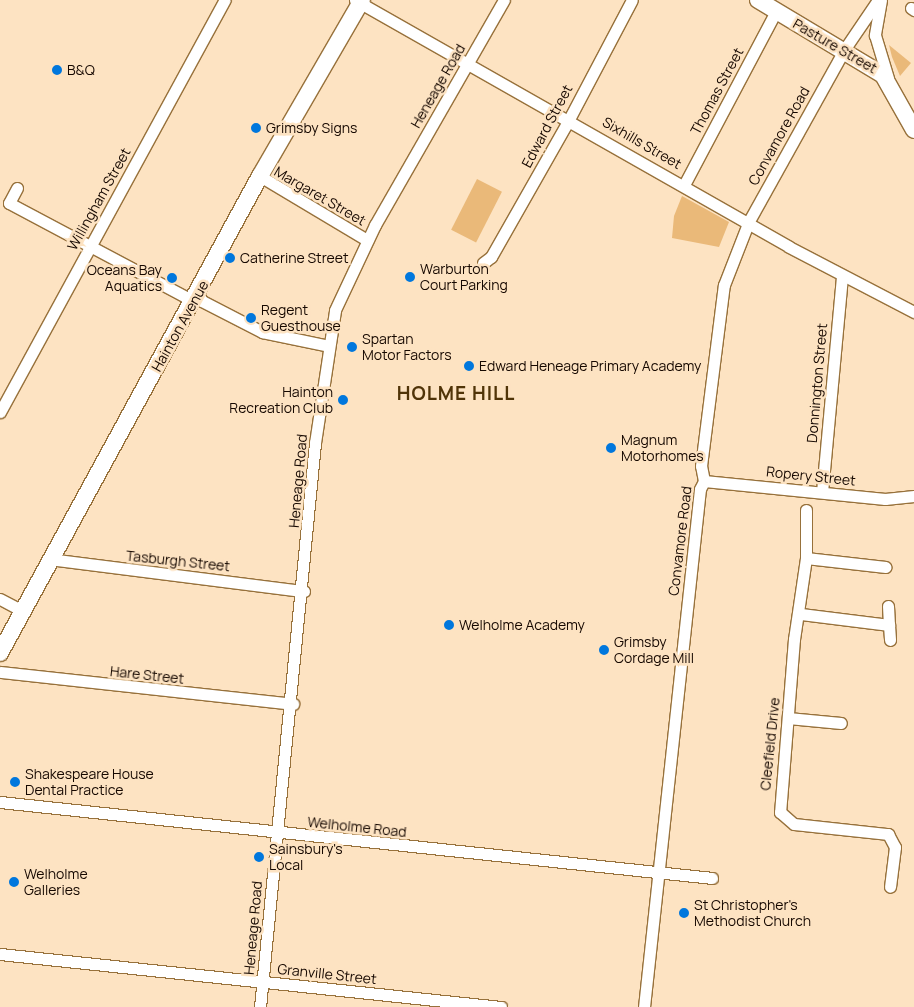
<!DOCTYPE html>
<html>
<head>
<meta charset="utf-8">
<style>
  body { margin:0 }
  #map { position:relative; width:914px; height:1007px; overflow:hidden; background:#fde3c2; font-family:Manrope,sans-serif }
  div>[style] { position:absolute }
  .green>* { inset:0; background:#eab979; transform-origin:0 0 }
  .roads { filter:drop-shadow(1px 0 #97713b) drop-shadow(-1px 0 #97713b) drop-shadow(0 1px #97713b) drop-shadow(0 -1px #97713b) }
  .street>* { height:11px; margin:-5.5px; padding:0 5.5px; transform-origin:5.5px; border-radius:5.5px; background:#fff }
  .secondary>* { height:16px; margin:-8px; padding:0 8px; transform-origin:8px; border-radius:8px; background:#fff }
  .dots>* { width:14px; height:14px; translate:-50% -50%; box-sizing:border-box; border:2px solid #fde3c2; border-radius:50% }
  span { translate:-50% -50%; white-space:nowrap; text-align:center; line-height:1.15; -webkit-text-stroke:5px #fde3c2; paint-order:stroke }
  .street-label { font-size:14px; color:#160800 }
  .poi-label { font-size:14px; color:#160800 }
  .left { translate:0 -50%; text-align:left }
  .right { translate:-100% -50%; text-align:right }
  .district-label { font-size:19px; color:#503408; font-weight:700; letter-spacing:1px }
</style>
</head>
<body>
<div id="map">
  <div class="green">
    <i style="clip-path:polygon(889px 45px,911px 63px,900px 76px,892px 57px)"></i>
    <i style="left:477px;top:179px;width:28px;height:57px;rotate:27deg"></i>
    <i style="clip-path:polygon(682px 196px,729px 222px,719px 247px,672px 238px,674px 216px)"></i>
  </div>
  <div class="roads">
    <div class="street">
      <i style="left:355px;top:0;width:499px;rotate:29.6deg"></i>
      <i style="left:789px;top:247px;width:141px;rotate:27.5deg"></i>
      <i style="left:881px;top:0;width:36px;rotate:100deg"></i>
      <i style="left:875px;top:35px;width:45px;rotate:73.2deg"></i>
      <i style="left:911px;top:8px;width:4px;rotate:34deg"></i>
      <i style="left:260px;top:176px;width:125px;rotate:30.9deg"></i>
      <i style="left:684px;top:185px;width:197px;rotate:-62.1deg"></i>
      <i style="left:17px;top:188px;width:17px;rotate:118deg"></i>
      <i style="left:9px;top:203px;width:208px;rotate:28deg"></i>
      <i style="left:483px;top:263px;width:10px;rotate:-37deg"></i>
      <i style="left:491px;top:257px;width:152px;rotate:-60.4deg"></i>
      <i style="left:566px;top:125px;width:141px;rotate:-62.2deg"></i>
      <i style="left:198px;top:294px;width:8px;rotate:60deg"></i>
      <i style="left:202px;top:301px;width:68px;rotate:27.3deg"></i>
      <i style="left:262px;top:332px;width:68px;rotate:11.8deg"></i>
      <i style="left:0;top:412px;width:469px;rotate:-61.4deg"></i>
      <i style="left:704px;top:481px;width:15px;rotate:-101deg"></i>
      <i style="left:701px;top:466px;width:182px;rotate:-82.8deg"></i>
      <i style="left:724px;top:285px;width:69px;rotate:-68.7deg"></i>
      <i style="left:749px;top:221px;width:196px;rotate:-60.9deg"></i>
      <i style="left:844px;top:50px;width:60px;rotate:-55.8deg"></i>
      <i style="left:704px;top:481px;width:182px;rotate:5.7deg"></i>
      <i style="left:885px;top:499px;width:29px;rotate:-6deg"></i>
      <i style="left:822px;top:492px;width:216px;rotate:-84.7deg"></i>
      <i style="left:806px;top:510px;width:48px;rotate:90deg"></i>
      <i style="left:806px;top:558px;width:82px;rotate:98.4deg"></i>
      <i style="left:794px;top:639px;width:174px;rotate:94.6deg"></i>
      <i style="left:780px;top:812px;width:18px;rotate:41deg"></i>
      <i style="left:794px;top:824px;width:95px;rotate:6.1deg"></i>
      <i style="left:888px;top:834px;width:15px;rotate:62deg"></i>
      <i style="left:895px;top:847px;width:40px;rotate:97.1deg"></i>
      <i style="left:806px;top:558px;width:80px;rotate:6.5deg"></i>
      <i style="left:49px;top:559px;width:257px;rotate:7.2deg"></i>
      <i style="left:0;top:599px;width:26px;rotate:28deg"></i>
      <i style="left:888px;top:606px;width:19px;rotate:87deg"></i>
      <i style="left:801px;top:614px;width:89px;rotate:7.1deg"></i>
      <i style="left:889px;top:625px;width:15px;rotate:86deg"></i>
      <i style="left:0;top:672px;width:295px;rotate:6.2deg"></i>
      <i style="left:788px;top:718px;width:53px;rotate:5.4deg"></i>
      <i style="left:0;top:802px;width:716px;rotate:6.09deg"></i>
      <i style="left:0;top:954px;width:504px;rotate:6.04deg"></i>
      <i style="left:260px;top:1007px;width:567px;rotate:-84.43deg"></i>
      <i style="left:315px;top:443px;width:134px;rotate:-81.4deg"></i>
      <i style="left:335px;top:310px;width:94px;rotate:-64.8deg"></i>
      <i style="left:375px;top:225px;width:259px;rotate:-60.2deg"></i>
      <i style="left:644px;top:1007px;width:521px;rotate:-83.83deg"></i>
      <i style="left:700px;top:489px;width:9px;rotate:-63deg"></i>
    </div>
    <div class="secondary">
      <i style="left:758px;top:0;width:146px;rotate:31deg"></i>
      <i style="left:883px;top:75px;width:63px;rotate:60.6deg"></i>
      <i style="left:0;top:653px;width:543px;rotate:-61.41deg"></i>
      <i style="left:260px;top:176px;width:203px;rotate:-59.9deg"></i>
    </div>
  </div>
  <div class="dots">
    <i style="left:57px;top:70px;background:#07d"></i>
    <i style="left:256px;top:128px;background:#07d"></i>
    <i style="left:230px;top:258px;background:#07d"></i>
    <i style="left:410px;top:277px;background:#07d"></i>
    <i style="left:172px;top:278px;background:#07d"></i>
    <i style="left:251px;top:318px;background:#07d"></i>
    <i style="left:352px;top:347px;background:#07d"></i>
    <i style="left:469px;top:366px;background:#07d"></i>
    <i style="left:343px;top:400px;background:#07d"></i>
    <i style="left:611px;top:448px;background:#07d"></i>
    <i style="left:449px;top:625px;background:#07d"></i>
    <i style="left:604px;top:650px;background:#07d"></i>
    <i style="left:15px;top:782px;background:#07d"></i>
    <i style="left:259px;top:857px;background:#07d"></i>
    <i style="left:14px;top:882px;background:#07d"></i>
    <i style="left:684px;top:913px;background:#07d"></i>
  </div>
  <div class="street-label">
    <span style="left:835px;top:46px;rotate:30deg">Pasture Street</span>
    <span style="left:438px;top:86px;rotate:-60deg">Heneage Road</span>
    <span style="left:717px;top:91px;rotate:-62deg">Thomas Street</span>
    <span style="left:547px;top:126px;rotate:-62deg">Edward Street</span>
    <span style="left:779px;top:136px;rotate:-61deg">Convamore Road</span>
    <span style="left:642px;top:143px;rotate:30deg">Sixhills Street</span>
    <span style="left:320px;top:196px;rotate:30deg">Margaret Street</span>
    <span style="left:99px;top:199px;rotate:-61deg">Willingham Street</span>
    <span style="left:180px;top:326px;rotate:-61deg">Hainton Avenue</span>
    <span style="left:817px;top:383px;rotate:-85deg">Donnington Street</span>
    <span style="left:811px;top:476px;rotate:6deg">Ropery Street</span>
    <span style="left:298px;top:481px;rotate:-85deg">Heneage Road</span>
    <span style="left:680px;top:541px;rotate:-83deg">Convamore Road</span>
    <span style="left:178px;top:561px;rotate:6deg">Tasburgh Street</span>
    <span style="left:147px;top:675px;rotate:6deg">Hare Street</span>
    <span style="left:770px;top:744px;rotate:-84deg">Cleefield Drive</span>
    <span style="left:357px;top:827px;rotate:6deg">Welholme Road</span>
    <span style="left:253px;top:928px;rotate:-85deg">Heneage Road</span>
    <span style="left:327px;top:974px;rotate:6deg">Granville Street</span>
  </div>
  <div class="poi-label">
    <span class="left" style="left:67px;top:70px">B&amp;Q</span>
    <span class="left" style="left:266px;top:128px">Grimsby Signs</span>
    <span class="left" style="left:240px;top:258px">Catherine Street</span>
    <span class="left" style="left:420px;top:277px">Warburton<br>Court Parking</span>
    <span class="right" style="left:162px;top:278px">Oceans Bay<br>Aquatics</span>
    <span class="left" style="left:261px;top:318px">Regent<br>Guesthouse</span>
    <span class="left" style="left:362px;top:347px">Spartan<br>Motor Factors</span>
    <span class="left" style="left:479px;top:366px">Edward Heneage Primary Academy</span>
    <span class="right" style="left:333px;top:400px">Hainton<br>Recreation Club</span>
    <span class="left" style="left:621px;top:448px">Magnum<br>Motorhomes</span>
    <span class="left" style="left:459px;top:625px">Welholme Academy</span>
    <span class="left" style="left:614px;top:650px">Grimsby<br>Cordage Mill</span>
    <span class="left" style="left:25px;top:782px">Shakespeare House<br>Dental Practice</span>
    <span class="left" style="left:269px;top:857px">Sainsbury's<br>Local</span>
    <span class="left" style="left:24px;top:882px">Welholme<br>Galleries</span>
    <span class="left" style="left:694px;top:913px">St Christopher's<br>Methodist Church</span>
  </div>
  <div class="district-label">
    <span style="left:456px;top:394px">HOLME HILL</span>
  </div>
</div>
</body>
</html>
